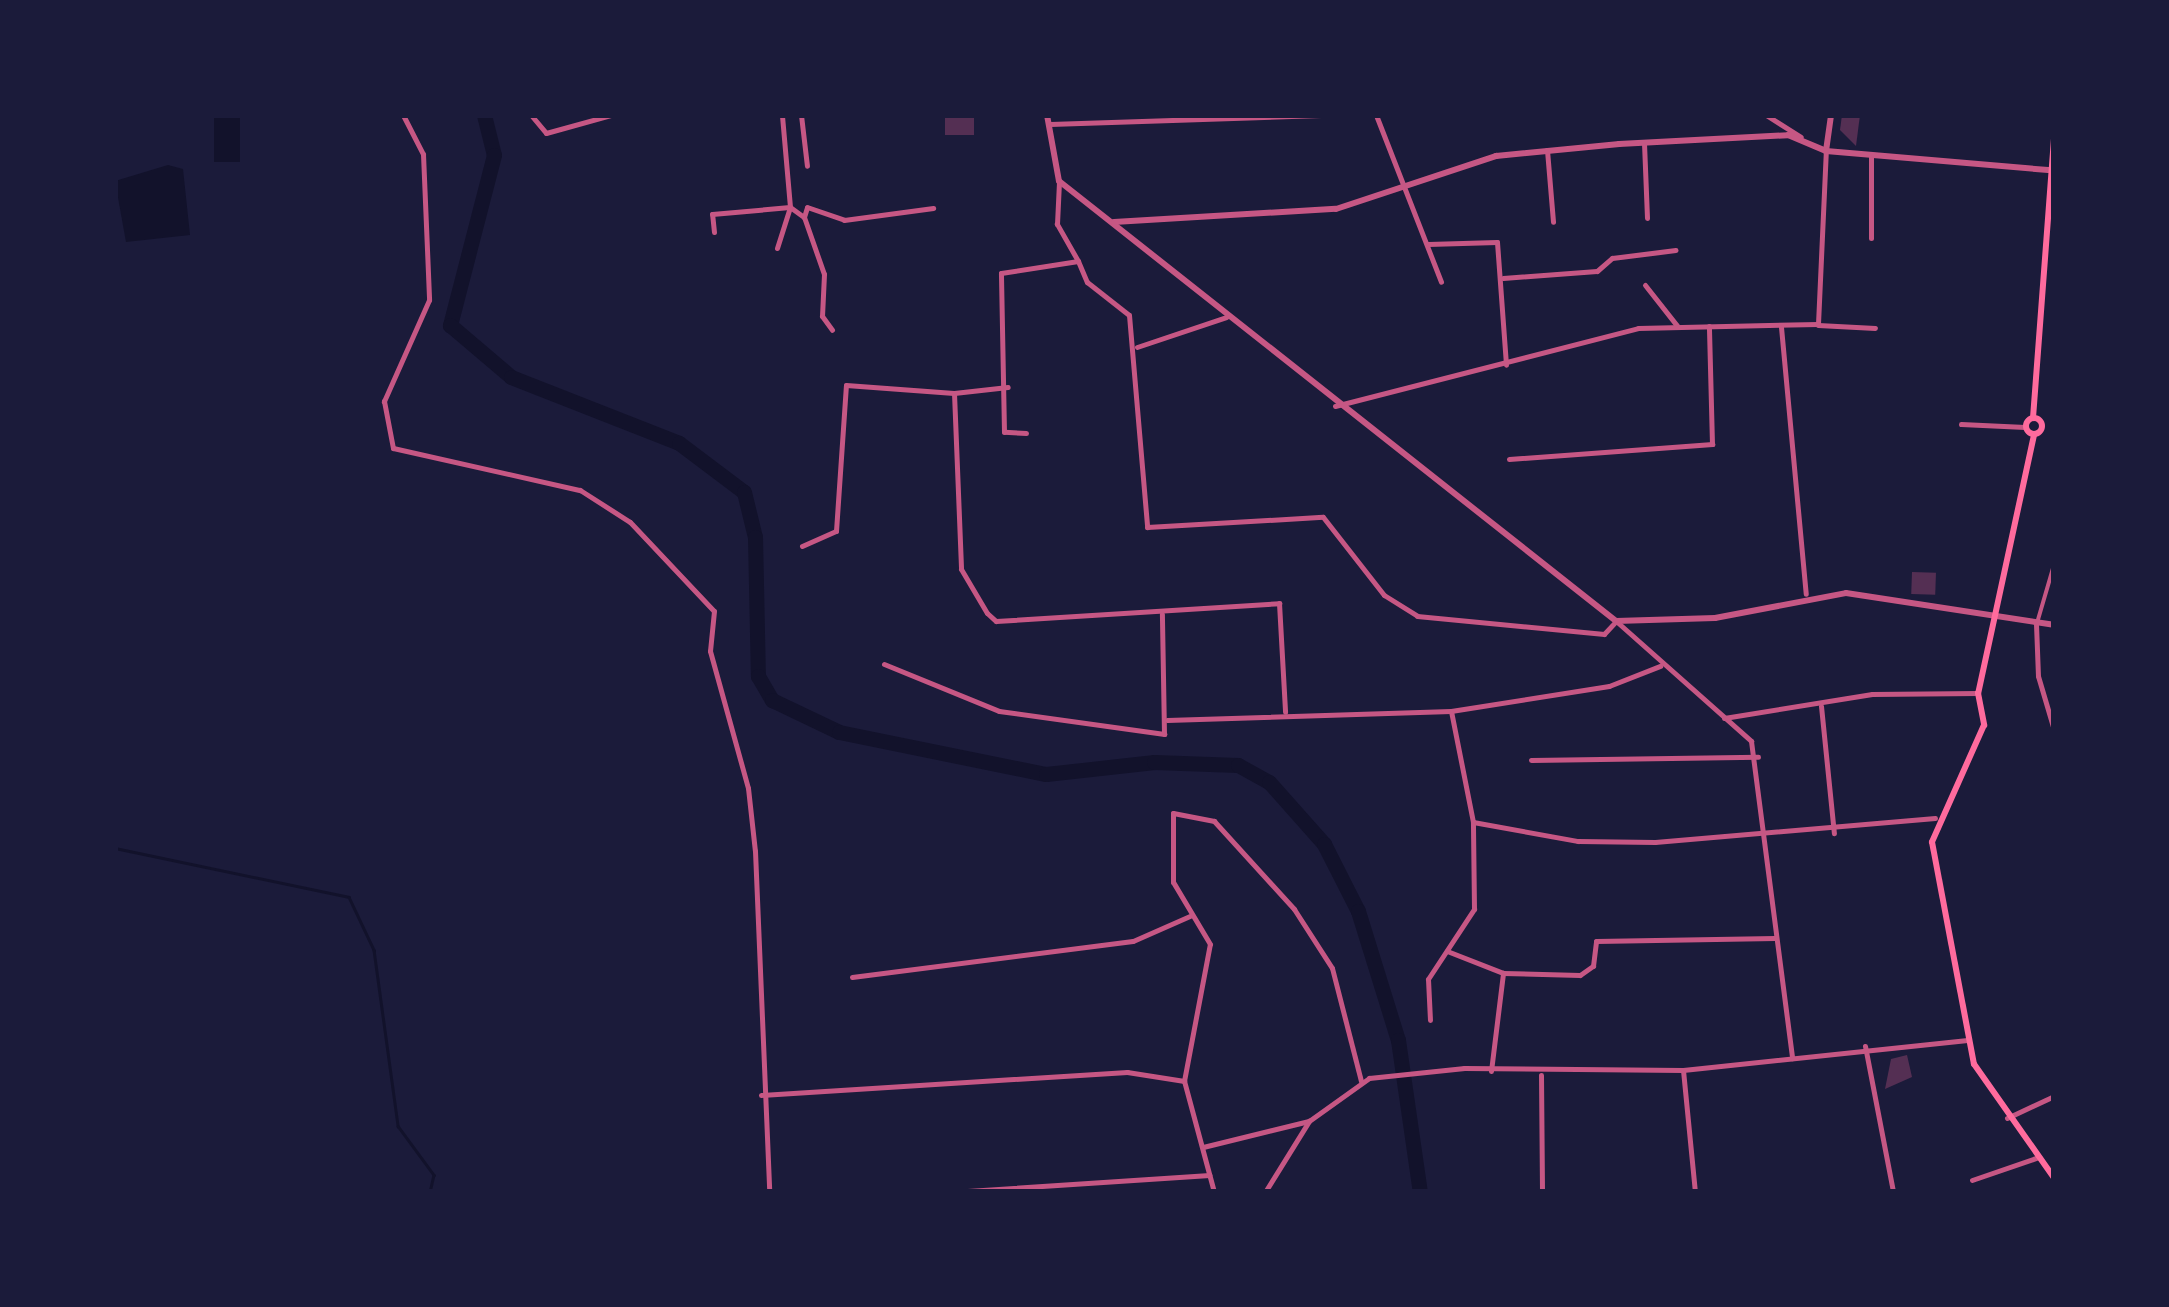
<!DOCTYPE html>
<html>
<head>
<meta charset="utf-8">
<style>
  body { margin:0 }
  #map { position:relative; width:2169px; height:1307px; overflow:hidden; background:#1b1b3a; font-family:Georgia,serif }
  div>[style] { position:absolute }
  .water>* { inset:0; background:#12122b; transform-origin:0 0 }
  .stream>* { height:2.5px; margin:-1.25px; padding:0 1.25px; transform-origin:1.25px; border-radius:1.25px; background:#12122b }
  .river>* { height:15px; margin:-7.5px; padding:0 7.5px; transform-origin:7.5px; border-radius:7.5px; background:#12122b }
  .building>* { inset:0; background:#542f53; transform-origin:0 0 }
  .pedestrian>* { height:4px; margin:-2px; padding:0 2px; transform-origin:2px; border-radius:2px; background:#c65784 }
  .minor>* { height:5px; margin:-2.5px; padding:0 2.5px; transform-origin:2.5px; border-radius:2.5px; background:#c65784 }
  .tertiary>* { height:6px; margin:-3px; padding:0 3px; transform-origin:3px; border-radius:3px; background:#c65784 }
  .secondary>* { height:6px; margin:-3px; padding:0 3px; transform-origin:3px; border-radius:3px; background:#ff6b9d }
  .secondary>.ring { margin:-3px; padding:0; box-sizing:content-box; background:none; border:6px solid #ff6b9d; border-radius:50% }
  span { translate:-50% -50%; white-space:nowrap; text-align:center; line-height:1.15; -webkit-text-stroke:10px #1b1b3a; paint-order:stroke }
  .frame { position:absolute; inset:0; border:118px solid #1b1b3a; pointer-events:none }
</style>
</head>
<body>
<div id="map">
  <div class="water">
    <i style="left:214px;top:115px;width:26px;height:47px"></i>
    <i style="clip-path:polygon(168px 165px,183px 169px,190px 235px,126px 242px,115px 181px)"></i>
  </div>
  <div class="stream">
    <i style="left:115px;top:848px;width:239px;rotate:11.8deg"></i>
    <i style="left:349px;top:897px;width:59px;rotate:64.7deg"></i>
    <i style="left:374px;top:950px;width:178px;rotate:82.2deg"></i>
    <i style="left:398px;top:1126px;width:61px;rotate:53.7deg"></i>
    <i style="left:434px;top:1175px;width:17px;rotate:103deg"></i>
  </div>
  <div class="river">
    <i style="left:484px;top:115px;width:41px;rotate:76deg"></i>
    <i style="left:494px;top:155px;width:176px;rotate:104.5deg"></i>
    <i style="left:450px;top:325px;width:80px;rotate:40.4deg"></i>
    <i style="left:511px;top:377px;width:180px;rotate:21.4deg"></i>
    <i style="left:679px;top:443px;width:81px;rotate:37deg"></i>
    <i style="left:744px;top:492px;width:46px;rotate:76.3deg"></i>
    <i style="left:755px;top:537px;width:139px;rotate:88.8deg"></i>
    <i style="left:758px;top:676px;width:28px;rotate:60deg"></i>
    <i style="left:772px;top:700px;width:74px;rotate:25.5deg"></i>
    <i style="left:839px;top:732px;width:211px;rotate:11.5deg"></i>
    <i style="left:1046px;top:774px;width:109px;rotate:-6.3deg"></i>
    <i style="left:1154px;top:762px;width:84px;rotate:2deg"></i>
    <i style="left:1238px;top:765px;width:35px;rotate:29deg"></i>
    <i style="left:1269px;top:782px;width:83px;rotate:48.4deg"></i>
    <i style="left:1324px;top:844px;width:75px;rotate:63.1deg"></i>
    <i style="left:1358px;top:911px;width:135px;rotate:72.8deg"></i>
    <i style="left:1398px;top:1040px;width:154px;rotate:81.8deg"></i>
  </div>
  <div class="building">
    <i style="left:945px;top:115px;width:29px;height:20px"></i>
    <i style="clip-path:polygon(1842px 115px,1860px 115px,1856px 146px,1840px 130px)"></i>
    <i style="left:1912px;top:572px;width:24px;height:22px;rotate:2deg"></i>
    <i style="clip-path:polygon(1907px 1055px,1912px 1077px,1885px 1089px,1891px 1059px)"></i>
  </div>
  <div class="pedestrian">
    <i style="left:2037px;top:623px;width:60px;rotate:-73.7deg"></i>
  </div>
  <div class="minor">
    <i style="left:403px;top:115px;width:44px;rotate:62.9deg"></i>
    <i style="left:423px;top:154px;width:146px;rotate:87.6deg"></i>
    <i style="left:429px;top:300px;width:111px;rotate:114deg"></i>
    <i style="left:384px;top:401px;width:48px;rotate:79.2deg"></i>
    <i style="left:393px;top:448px;width:192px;rotate:12.7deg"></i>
    <i style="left:580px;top:490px;width:59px;rotate:32.6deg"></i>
    <i style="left:630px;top:522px;width:122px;rotate:46.7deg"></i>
    <i style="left:714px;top:611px;width:40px;rotate:95.7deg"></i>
    <i style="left:710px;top:651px;width:142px;rotate:74.5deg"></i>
    <i style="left:748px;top:788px;width:63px;rotate:83.7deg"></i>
    <i style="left:755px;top:851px;width:341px;rotate:87.6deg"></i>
    <i style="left:531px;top:115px;width:23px;rotate:50deg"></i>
    <i style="left:546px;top:133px;width:67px;rotate:-15.5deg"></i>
    <i style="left:801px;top:115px;width:51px;rotate:83.3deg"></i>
    <i style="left:1376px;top:115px;width:179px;rotate:68.7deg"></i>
    <i style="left:1766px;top:115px;width:41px;rotate:32.2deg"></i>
    <i style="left:1050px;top:124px;width:271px;rotate:-1.9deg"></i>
    <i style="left:1644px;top:143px;width:75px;rotate:87.7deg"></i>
    <i style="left:1547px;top:150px;width:72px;rotate:85.2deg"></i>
    <i style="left:790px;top:207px;width:17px;rotate:36deg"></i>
    <i style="left:804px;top:217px;width:60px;rotate:70.7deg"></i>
    <i style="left:824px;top:274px;width:42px;rotate:92.7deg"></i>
    <i style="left:822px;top:316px;width:17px;rotate:54deg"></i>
    <i style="left:804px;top:217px;width:10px;rotate:-73deg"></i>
    <i style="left:807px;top:207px;width:39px;rotate:19deg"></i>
    <i style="left:844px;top:220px;width:90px;rotate:-7.7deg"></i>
    <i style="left:714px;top:232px;width:18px;rotate:-96deg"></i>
    <i style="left:712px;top:214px;width:78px;rotate:-5.1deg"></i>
    <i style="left:790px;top:207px;width:92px;rotate:-95deg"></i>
    <i style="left:1871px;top:238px;width:83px;rotate:-90deg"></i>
    <i style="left:1428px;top:244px;width:69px;rotate:-1.7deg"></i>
    <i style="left:1497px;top:242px;width:123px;rotate:85.8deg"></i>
    <i style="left:777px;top:248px;width:43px;rotate:-72.4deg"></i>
    <i style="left:1078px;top:261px;width:23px;rotate:67deg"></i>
    <i style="left:1087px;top:282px;width:53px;rotate:38.2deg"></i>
    <i style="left:1129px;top:315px;width:213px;rotate:85.1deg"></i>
    <i style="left:1147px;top:527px;width:176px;rotate:-3.3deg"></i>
    <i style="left:1323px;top:517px;width:99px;rotate:52deg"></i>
    <i style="left:1384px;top:595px;width:39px;rotate:32deg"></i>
    <i style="left:1417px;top:616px;width:188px;rotate:5.5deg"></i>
    <i style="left:1604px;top:634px;width:18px;rotate:-47deg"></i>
    <i style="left:1616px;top:621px;width:181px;rotate:41.6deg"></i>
    <i style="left:1751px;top:741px;width:320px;rotate:82.6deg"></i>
    <i style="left:1503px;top:278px;width:94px;rotate:-4.3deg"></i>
    <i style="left:1597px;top:271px;width:20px;rotate:-41deg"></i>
    <i style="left:1612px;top:258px;width:64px;rotate:-7.1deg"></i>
    <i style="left:1645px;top:285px;width:53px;rotate:51.8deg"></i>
    <i style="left:1818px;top:325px;width:57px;rotate:3deg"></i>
    <i style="left:1781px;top:327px;width:268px;rotate:84.7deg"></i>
    <i style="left:1137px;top:347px;width:94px;rotate:-18.6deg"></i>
    <i style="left:954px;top:393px;width:176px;rotate:87.7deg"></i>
    <i style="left:961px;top:569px;width:51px;rotate:59.4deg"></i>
    <i style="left:987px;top:613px;width:12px;rotate:42deg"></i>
    <i style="left:996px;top:621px;width:284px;rotate:-3.6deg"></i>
    <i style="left:1279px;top:603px;width:109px;rotate:86.8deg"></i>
    <i style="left:1335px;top:406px;width:313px;rotate:-14.4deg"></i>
    <i style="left:1638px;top:328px;width:180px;rotate:-1.3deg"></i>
    <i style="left:1818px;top:324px;width:173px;rotate:-87.4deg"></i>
    <i style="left:1961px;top:424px;width:64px;rotate:2.7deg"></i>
    <i style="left:1026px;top:433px;width:22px;rotate:-177deg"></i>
    <i style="left:1004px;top:432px;width:159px;rotate:-91.1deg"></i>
    <i style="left:1001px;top:273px;width:78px;rotate:-8.9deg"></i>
    <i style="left:1078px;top:261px;width:43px;rotate:-119.6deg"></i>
    <i style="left:1057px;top:224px;width:43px;rotate:-87.3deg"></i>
    <i style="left:1509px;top:459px;width:204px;rotate:-4.2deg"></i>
    <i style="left:1712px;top:444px;width:118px;rotate:-91.5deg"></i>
    <i style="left:802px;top:546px;width:37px;rotate:-24deg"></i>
    <i style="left:836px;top:531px;width:146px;rotate:-86.1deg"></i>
    <i style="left:846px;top:385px;width:108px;rotate:4.2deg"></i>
    <i style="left:954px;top:393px;width:54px;rotate:-6.3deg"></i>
    <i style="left:2036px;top:624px;width:52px;rotate:87.8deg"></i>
    <i style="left:2038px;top:676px;width:56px;rotate:73.5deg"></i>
    <i style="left:884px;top:664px;width:124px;rotate:22.2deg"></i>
    <i style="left:999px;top:711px;width:167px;rotate:7.9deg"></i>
    <i style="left:1164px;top:734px;width:120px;rotate:-91deg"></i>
    <i style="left:1821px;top:706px;width:128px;rotate:84.2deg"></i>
    <i style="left:1724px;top:718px;width:150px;rotate:-9.2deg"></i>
    <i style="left:1872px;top:694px;width:106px;rotate:-0.5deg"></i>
    <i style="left:1167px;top:720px;width:284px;rotate:-1.8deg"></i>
    <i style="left:1451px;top:711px;width:160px;rotate:-9deg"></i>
    <i style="left:1609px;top:686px;width:55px;rotate:-21.4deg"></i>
    <i style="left:1531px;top:760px;width:227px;rotate:-0.8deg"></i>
    <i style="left:1473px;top:822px;width:107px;rotate:10.3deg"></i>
    <i style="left:1578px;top:841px;width:77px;rotate:0.7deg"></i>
    <i style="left:1655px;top:842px;width:281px;rotate:-4.9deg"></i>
    <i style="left:1447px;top:951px;width:60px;rotate:21.4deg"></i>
    <i style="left:1503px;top:973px;width:77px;rotate:1.5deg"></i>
    <i style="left:1580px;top:975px;width:16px;rotate:-35deg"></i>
    <i style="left:1593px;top:966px;width:25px;rotate:-83deg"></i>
    <i style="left:1596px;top:941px;width:179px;rotate:-1deg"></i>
    <i style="left:852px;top:977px;width:283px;rotate:-7.3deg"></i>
    <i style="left:1133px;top:941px;width:62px;rotate:-23.7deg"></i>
    <i style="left:1430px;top:1020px;width:41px;rotate:-92.8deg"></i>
    <i style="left:1428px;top:979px;width:84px;rotate:-56.7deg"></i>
    <i style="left:1474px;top:909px;width:87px;rotate:-90.7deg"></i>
    <i style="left:1473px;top:822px;width:113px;rotate:-101.2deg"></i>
    <i style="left:1865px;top:1046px;width:149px;rotate:79.1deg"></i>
    <i style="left:1683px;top:1070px;width:123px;rotate:84.4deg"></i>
    <i style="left:1491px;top:1071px;width:99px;rotate:-83deg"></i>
    <i style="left:1541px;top:1075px;width:117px;rotate:89.5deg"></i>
    <i style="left:761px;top:1095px;width:367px;rotate:-3.6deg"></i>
    <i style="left:1127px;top:1072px;width:58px;rotate:9deg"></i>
    <i style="left:2007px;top:1118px;width:52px;rotate:-25.1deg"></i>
    <i style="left:1203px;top:1147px;width:109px;rotate:-13.8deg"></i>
    <i style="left:1972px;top:1180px;width:68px;rotate:-19deg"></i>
    <i style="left:952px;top:1192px;width:258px;rotate:-3.8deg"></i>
    <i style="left:1214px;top:1192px;width:115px;rotate:-105.1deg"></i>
    <i style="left:1184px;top:1081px;width:139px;rotate:-79.3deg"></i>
    <i style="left:1210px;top:944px;width:72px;rotate:-120.8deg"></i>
    <i style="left:1173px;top:882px;width:69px;rotate:-90deg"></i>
    <i style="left:1173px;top:813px;width:42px;rotate:11deg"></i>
    <i style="left:1214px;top:821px;width:119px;rotate:47.7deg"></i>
    <i style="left:1294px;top:909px;width:70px;rotate:57.2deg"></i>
    <i style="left:1332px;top:968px;width:117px;rotate:75.6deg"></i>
    <i style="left:1265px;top:1192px;width:84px;rotate:-58.2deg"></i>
    <i style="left:1309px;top:1121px;width:74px;rotate:-35.6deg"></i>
    <i style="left:1369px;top:1078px;width:96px;rotate:-6deg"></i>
    <i style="left:1464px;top:1068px;width:219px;rotate:0.5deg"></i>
    <i style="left:1683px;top:1070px;width:286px;rotate:-6deg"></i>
    <i style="left:1721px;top:1192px;width:43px"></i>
  </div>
  <div class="tertiary">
    <i style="left:1047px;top:115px;width:67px;rotate:79.7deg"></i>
    <i style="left:1059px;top:181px;width:710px;rotate:38.31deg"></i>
    <i style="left:1616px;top:621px;width:99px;rotate:-1.7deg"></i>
    <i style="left:1715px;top:618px;width:133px;rotate:-10.8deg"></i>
    <i style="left:1846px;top:593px;width:210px;rotate:8.7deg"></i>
    <i style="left:1826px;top:151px;width:36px;rotate:-82deg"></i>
    <i style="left:1114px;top:222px;width:222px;rotate:-3.4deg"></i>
    <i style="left:1336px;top:209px;width:169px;rotate:-18.3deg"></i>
    <i style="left:1496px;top:156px;width:124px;rotate:-5.6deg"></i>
    <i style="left:1619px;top:144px;width:169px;rotate:-3deg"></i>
    <i style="left:1788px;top:135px;width:41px;rotate:22.8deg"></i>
    <i style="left:1826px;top:151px;width:223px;rotate:4.9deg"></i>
  </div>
  <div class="secondary">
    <i class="ring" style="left:2026px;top:418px;width:10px;height:10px"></i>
    <i style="left:2033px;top:418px;width:283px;rotate:-85.7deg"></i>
    <i style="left:2034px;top:435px;width:264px;rotate:102.2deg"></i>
    <i style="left:1978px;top:693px;width:33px;rotate:79deg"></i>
    <i style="left:1984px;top:725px;width:128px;rotate:114deg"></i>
    <i style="left:1932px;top:842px;width:226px;rotate:79.3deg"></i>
    <i style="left:1974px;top:1064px;width:139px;rotate:54.9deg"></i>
  </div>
  <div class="frame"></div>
</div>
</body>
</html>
